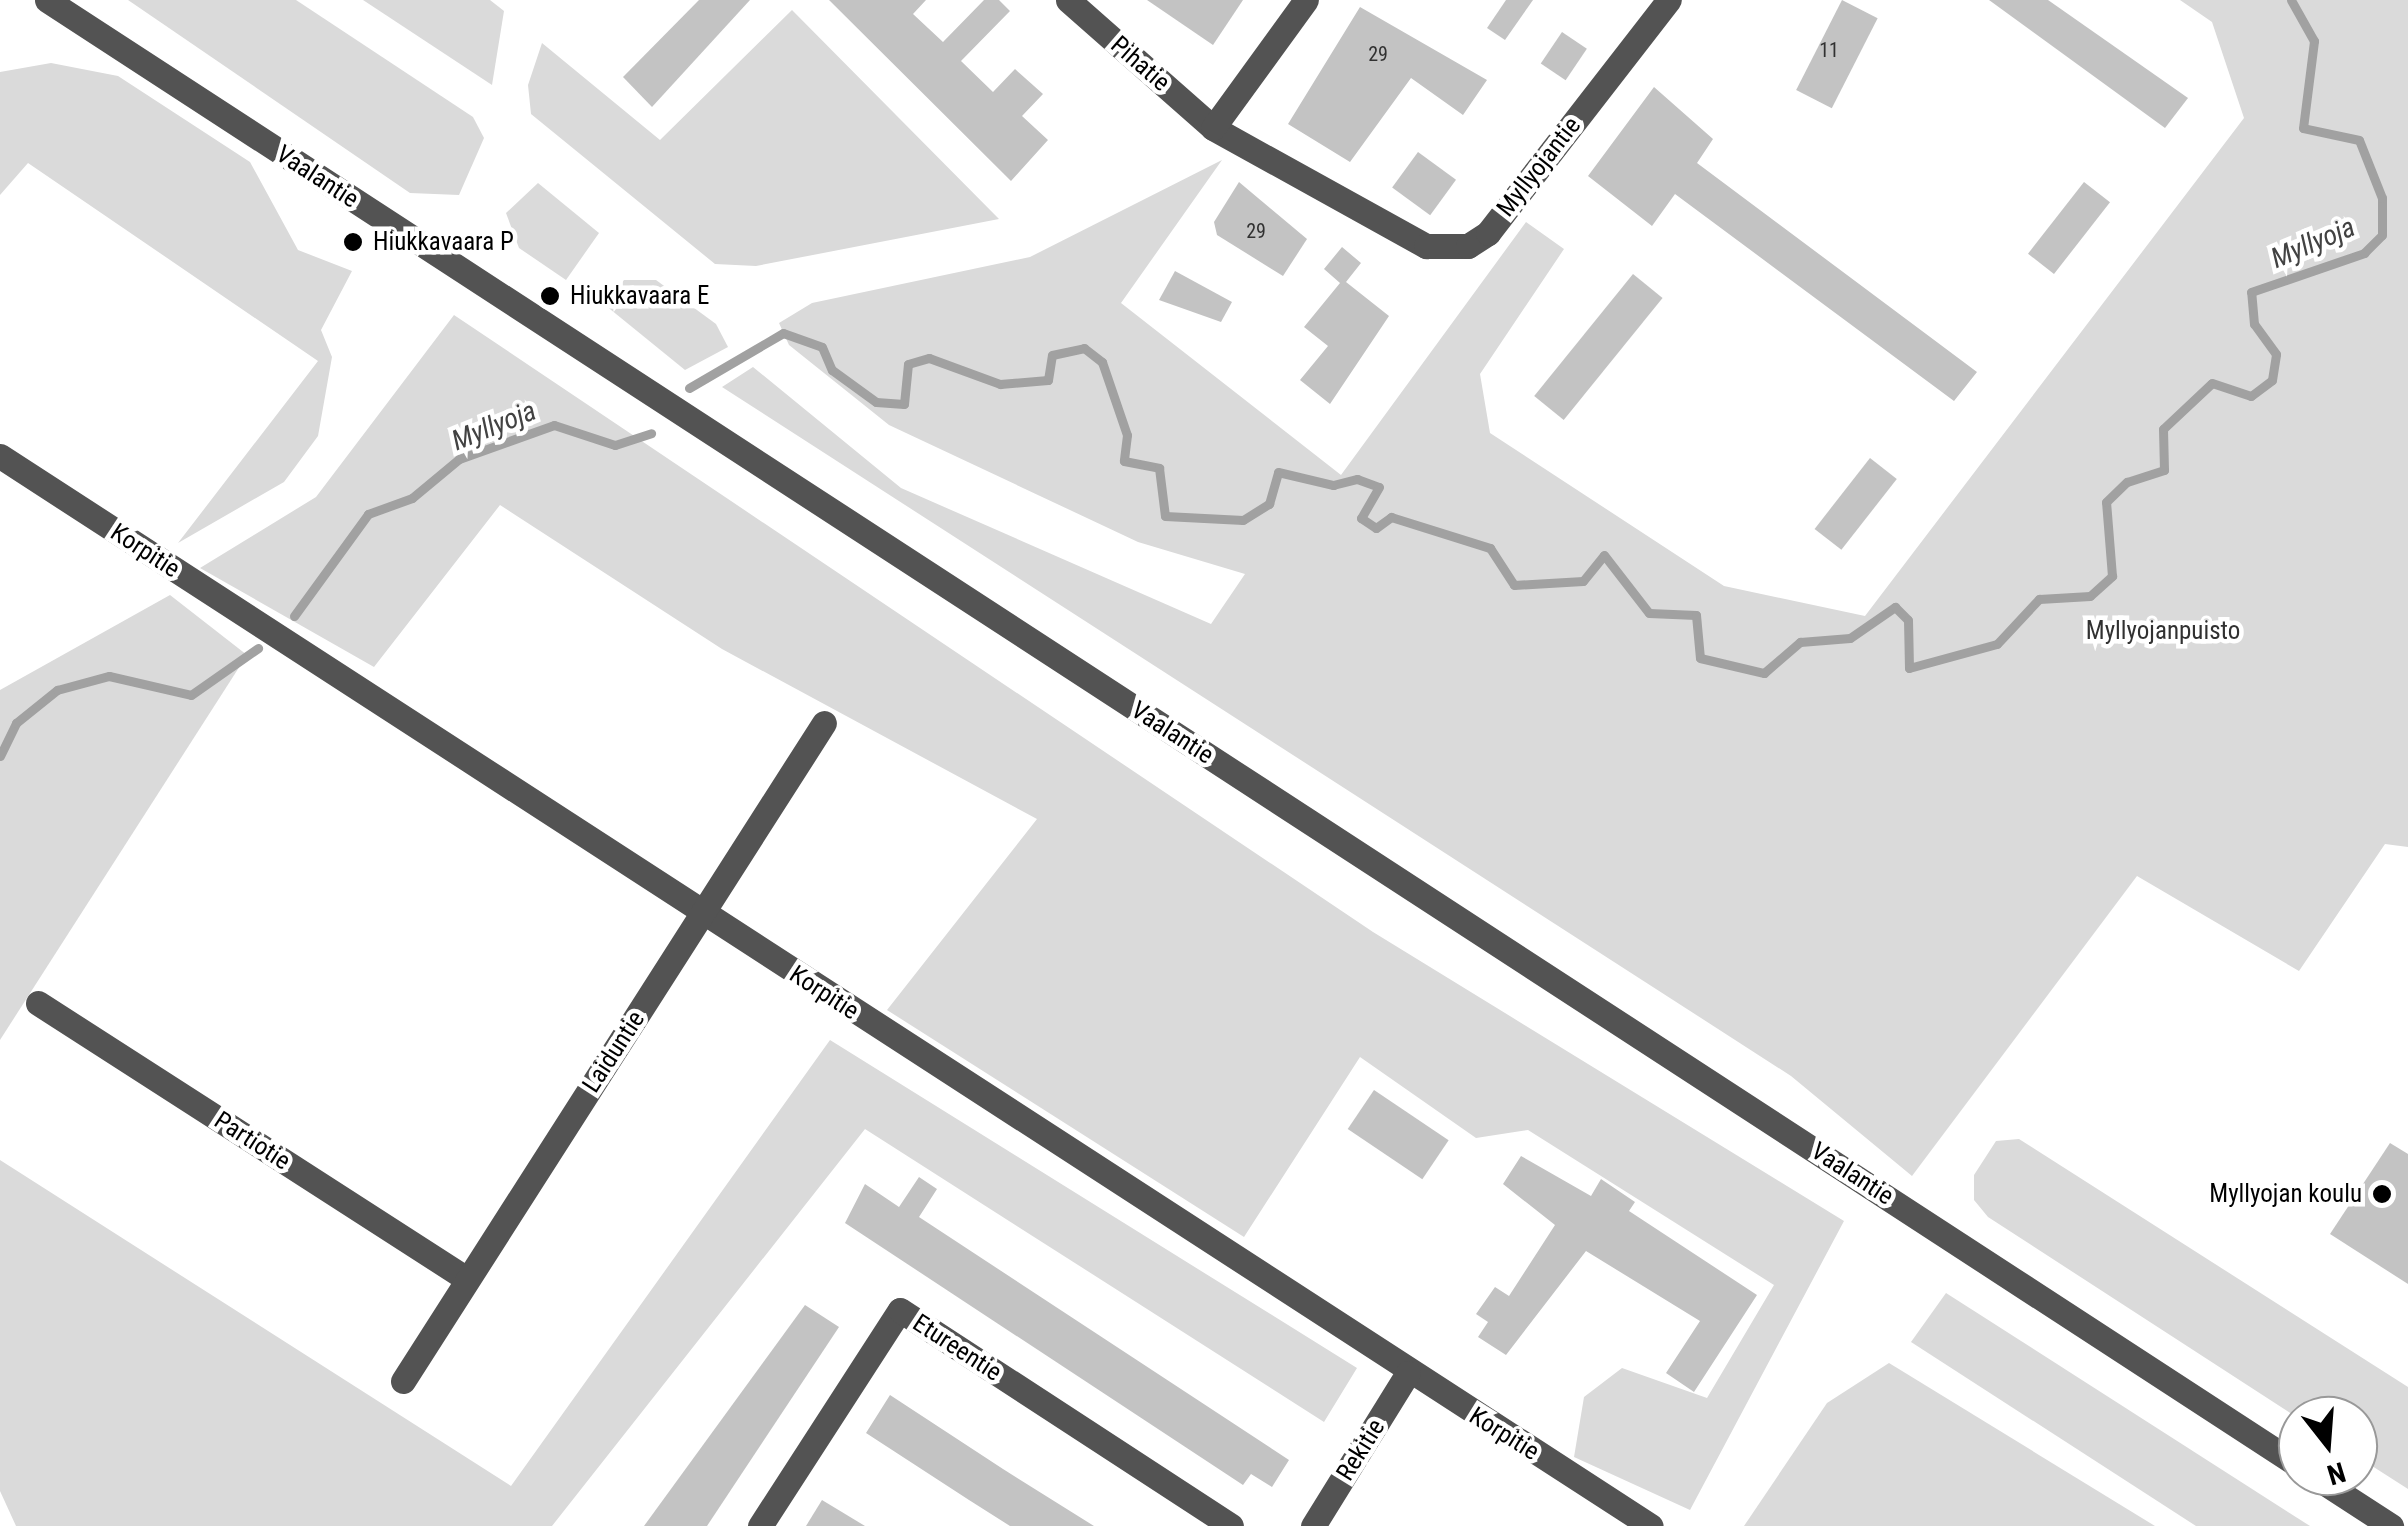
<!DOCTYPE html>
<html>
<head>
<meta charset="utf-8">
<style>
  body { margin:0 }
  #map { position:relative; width:2408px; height:1526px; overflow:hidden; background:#fff; font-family:"Roboto Condensed",sans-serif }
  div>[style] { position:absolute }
  .green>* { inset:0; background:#dadada }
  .stream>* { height:9px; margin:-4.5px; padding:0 4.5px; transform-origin:4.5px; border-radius:4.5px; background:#a1a1a1 }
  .building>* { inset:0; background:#c3c3c3; transform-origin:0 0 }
  .minor>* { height:25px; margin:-12.5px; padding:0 12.5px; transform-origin:12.5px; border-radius:12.5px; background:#535353 }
  .dots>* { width:28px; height:28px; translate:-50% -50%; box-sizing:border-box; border:5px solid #fff; border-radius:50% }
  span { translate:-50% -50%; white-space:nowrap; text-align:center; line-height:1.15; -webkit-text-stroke:9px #fff; paint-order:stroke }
  .number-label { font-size:20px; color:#313131 }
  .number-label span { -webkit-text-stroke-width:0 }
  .street-label { font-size:25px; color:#000 }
  .poi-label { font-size:25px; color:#000 }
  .left { translate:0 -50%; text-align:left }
  .right { translate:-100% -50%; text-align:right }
  .park-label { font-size:25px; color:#313131 }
  .water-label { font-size:28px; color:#424242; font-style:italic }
  .north { position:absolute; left:2278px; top:1396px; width:100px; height:100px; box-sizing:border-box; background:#fff; border:2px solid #999; border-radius:50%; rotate:163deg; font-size:28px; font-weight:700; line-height:40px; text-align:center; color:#000 }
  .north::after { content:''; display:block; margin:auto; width:35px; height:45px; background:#000; clip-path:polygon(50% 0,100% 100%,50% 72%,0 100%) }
</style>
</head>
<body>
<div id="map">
  <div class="green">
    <i style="clip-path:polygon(128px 0,296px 0,473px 117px,484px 138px,459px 195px,410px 193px)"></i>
    <i style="clip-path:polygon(363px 0,490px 0,504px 11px,492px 85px)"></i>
    <i style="clip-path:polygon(2180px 0,2408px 0,2408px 847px,2385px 844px,2299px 971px,2137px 876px,1912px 1176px,1791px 1076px,722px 387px,753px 367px,901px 488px,1211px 624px,1245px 574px,1138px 542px,889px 425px,789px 345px,779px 323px,812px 303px,1030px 257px,1222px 160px,1121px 303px,1341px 475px,1526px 222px,1564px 249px,1480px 374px,1490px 433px,1724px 586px,1865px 616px,2244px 118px,2212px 22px)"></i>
    <i style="clip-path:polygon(792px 10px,999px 219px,756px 266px,715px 264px,531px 114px,528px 85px,542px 43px,660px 140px)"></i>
    <i style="clip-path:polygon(51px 63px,118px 76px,250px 162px,298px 250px,352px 271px,321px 330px,332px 357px,318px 436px,284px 482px,178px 543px,318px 361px,28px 163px,0 195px,0 72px)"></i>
    <i style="clip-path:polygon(538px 183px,599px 233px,566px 280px,519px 248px,506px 213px)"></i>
    <i style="clip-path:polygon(624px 280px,656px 280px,716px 324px,728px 347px,685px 370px,605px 305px)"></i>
    <i style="clip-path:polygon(454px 315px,1373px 932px,1844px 1221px,1690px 1510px,1574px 1457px,1584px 1397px,1622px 1368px,1707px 1398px,1774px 1285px,1528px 1130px,1476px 1138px,1360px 1057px,1244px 1237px,887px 1010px,1037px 819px,722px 649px,500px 505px,374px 667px,200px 568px,316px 497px)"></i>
    <i style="clip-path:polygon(170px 595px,247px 655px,0 1040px,0 690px)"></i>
    <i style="clip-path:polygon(830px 1040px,1357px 1368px,1324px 1422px,865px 1129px,552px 1526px,16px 1526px,0 1491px,0 1160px,511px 1486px)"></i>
    <i style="clip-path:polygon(2019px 1139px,2408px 1387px,2408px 1489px,2358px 1457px,2358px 1416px,2298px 1418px,1988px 1217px,1974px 1200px,1974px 1175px,1996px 1141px)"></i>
    <i style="clip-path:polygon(1946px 1293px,2310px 1526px,2196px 1526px,1911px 1342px)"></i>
    <i style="clip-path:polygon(1889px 1363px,2155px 1526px,1744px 1526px,1827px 1403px)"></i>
  </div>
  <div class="stream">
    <i style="left:689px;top:388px;width:109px;rotate:-30.3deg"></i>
    <i style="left:783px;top:333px;width:41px;rotate:19.7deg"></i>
    <i style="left:822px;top:347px;width:25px;rotate:67deg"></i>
    <i style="left:832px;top:370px;width:54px;rotate:36deg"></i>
    <i style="left:876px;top:402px;width:28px;rotate:4deg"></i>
    <i style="left:904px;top:404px;width:40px;rotate:-84.3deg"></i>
    <i style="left:908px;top:364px;width:22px;rotate:-16deg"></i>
    <i style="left:929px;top:358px;width:76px;rotate:20.1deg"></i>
    <i style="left:1000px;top:384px;width:48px;rotate:-4.8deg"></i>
    <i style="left:1048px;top:380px;width:25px;rotate:-81deg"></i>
    <i style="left:1052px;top:355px;width:33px;rotate:-12deg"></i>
    <i style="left:1084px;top:348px;width:23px;rotate:38deg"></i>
    <i style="left:1102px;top:362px;width:77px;rotate:71.1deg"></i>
    <i style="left:1127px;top:435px;width:26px;rotate:97deg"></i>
    <i style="left:1124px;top:461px;width:36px;rotate:11deg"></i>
    <i style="left:1159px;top:468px;width:48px;rotate:82.9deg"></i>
    <i style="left:1165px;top:516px;width:78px;rotate:2.9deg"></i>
    <i style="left:1243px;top:520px;width:31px;rotate:-32deg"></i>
    <i style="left:1269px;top:504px;width:33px;rotate:-74deg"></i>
    <i style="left:1278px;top:472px;width:57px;rotate:13.3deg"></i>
    <i style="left:1333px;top:485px;width:25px;rotate:-14deg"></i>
    <i style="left:1357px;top:479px;width:23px;rotate:20deg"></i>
    <i style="left:1379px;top:487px;width:36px;rotate:120deg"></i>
    <i style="left:1361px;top:518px;width:18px;rotate:34deg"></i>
    <i style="left:1376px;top:528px;width:19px;rotate:-36deg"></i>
    <i style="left:1391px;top:517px;width:104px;rotate:17.4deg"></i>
    <i style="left:1490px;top:548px;width:44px;rotate:57deg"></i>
    <i style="left:1514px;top:585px;width:69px;rotate:-3.3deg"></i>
    <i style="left:1583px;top:581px;width:33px;rotate:-51deg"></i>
    <i style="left:1604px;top:555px;width:73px;rotate:52.2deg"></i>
    <i style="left:1649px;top:613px;width:47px;rotate:2.4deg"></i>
    <i style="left:1696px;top:615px;width:43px;rotate:84.7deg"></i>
    <i style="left:1700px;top:658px;width:66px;rotate:13.2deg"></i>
    <i style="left:1764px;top:673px;width:48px;rotate:-40.7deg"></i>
    <i style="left:1800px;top:642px;width:50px;rotate:-4.6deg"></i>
    <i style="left:1850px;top:638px;width:55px;rotate:-34.6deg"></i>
    <i style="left:1895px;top:607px;width:18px;rotate:45deg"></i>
    <i style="left:1908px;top:620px;width:48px;rotate:88.8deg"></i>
    <i style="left:1909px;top:668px;width:91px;rotate:-15.3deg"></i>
    <i style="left:1997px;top:644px;width:62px;rotate:-47deg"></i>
    <i style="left:2039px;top:599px;width:51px;rotate:-3.4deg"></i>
    <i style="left:2090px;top:596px;width:30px;rotate:-42deg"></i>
    <i style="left:2112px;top:576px;width:74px;rotate:-94.6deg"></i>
    <i style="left:2106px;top:502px;width:29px;rotate:-44deg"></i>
    <i style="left:2127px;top:482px;width:39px;rotate:-18deg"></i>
    <i style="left:2164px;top:470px;width:41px;rotate:-91.4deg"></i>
    <i style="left:2163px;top:429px;width:67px;rotate:-43.2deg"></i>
    <i style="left:2212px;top:383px;width:41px;rotate:18.4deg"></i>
    <i style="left:2251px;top:396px;width:26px;rotate:-37deg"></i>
    <i style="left:2272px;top:380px;width:26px;rotate:-81deg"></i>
    <i style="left:2276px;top:354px;width:37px;rotate:-126deg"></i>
    <i style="left:2254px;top:324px;width:32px;rotate:-95deg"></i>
    <i style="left:2251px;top:292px;width:120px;rotate:-19deg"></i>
    <i style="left:2364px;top:253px;width:25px;rotate:-45deg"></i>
    <i style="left:2382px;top:235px;width:37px;rotate:-90deg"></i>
    <i style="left:2382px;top:198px;width:62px;rotate:-111.6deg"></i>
    <i style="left:2359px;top:140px;width:57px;rotate:-167.9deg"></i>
    <i style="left:2303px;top:128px;width:88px;rotate:-82.8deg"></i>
    <i style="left:2314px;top:41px;width:47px;rotate:-119.3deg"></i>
    <i style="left:294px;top:616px;width:126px;rotate:-54deg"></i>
    <i style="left:368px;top:514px;width:47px;rotate:-20deg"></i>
    <i style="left:412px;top:498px;width:61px;rotate:-39.7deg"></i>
    <i style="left:459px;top:459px;width:101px;rotate:-19.7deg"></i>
    <i style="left:554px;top:425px;width:64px;rotate:18.2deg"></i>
    <i style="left:615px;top:445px;width:38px;rotate:-18deg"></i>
    <i style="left:0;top:756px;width:37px;rotate:-64deg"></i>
    <i style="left:16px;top:723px;width:53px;rotate:-38.8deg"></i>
    <i style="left:57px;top:690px;width:54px;rotate:-15.1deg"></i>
    <i style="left:109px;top:676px;width:84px;rotate:13deg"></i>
    <i style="left:191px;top:695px;width:82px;rotate:-35deg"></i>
  </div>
  <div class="building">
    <i style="clip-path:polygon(699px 0,750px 0,652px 107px,623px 77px)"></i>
    <i style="clip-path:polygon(829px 0,926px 0,913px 14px,943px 42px,984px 0,999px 0,1010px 11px,961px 61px,993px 92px,1015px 69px,1043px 94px,1022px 116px,1048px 140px,1011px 181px)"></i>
    <i style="clip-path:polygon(1147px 0,1243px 0,1213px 45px)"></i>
    <i style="clip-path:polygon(1506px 0,1533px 0,1505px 40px,1487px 28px)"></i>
    <i style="left:1842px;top:0;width:40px;height:101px;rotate:27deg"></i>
    <i style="clip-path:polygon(1989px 0,2048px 0,2188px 98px,2165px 128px)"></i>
    <i style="clip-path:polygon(1360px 7px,1487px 80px,1463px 115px,1411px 78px,1350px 162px,1288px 124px)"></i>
    <i style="left:1562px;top:32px;width:30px;height:38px;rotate:34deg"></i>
    <i style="clip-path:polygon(1654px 87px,1713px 139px,1697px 163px,1977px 372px,1954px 401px,1675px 194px,1652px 226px,1588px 176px)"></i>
    <i style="left:1418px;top:152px;width:47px;height:44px;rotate:36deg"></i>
    <i style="clip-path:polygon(1239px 182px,1307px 239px,1283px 276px,1217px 235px,1214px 222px)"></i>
    <i style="left:2084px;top:182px;width:33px;height:91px;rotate:38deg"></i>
    <i style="clip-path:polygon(1342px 247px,1361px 263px,1346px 282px,1389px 316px,1330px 404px,1300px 380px,1328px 346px,1304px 327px,1340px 283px,1324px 269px)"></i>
    <i style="clip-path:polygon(1175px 271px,1232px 302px,1221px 322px,1159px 300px)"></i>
    <i style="left:1633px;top:274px;width:38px;height:157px;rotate:39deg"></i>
    <i style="left:1870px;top:458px;width:34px;height:90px;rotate:38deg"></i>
    <i style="left:1374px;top:1090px;width:90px;height:47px;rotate:34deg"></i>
    <i style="clip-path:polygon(2390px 1143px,2408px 1154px,2408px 1284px,2330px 1234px)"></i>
    <i style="clip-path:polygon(1521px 1156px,1591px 1196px,1601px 1179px,1635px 1202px,1629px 1211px,1757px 1295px,1694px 1392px,1666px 1373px,1700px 1321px,1586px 1251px,1506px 1355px,1478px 1337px,1488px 1322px,1476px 1314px,1495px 1287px,1509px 1296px,1555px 1225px,1503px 1184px)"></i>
    <i style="clip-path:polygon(919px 1177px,937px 1189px,919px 1217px,1289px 1460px,1272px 1487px,1251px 1474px,1243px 1485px,845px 1223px,865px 1184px,899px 1207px)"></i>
    <i style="clip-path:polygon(805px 1305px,839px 1327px,707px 1526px,644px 1526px)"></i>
    <i style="clip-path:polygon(890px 1395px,1003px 1469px,1094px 1526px,1010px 1526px,969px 1500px,866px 1433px)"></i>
    <i style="clip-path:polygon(822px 1500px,865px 1526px,806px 1526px)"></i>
  </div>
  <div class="minor">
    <i style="left:47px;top:0;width:2686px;rotate:33.06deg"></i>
    <i style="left:1068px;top:0;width:193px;rotate:41.4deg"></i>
    <i style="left:1213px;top:128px;width:244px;rotate:29deg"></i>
    <i style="left:1426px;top:246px;width:42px"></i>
    <i style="left:1468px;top:246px;width:24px;rotate:-33deg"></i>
    <i style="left:1488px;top:233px;width:295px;rotate:-52.2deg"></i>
    <i style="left:1213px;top:128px;width:158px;rotate:-54deg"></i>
    <i style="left:0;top:456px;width:1967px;rotate:32.95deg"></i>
    <i style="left:38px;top:1003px;width:510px;rotate:32.76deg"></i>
    <i style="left:403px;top:1381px;width:781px;rotate:-57.39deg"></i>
    <i style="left:2314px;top:1476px;width:92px;rotate:33deg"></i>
    <i style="left:760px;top:1526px;width:257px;rotate:-57.1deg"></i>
    <i style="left:900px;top:1310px;width:395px;rotate:33.1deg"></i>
    <i style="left:1313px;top:1526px;width:180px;rotate:-58.2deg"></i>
  </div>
  <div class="dots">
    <i style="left:353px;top:242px;background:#000"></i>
    <i style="left:550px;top:296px;background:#000"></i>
    <i style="left:2382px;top:1194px;background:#000"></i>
  </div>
  <div class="number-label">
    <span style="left:1829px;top:50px">11</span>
    <span style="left:1378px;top:54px">29</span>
    <span style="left:1256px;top:231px">29</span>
  </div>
  <div class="street-label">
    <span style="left:1140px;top:64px;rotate:41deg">Pihatie</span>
    <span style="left:1539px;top:167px;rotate:-52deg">Myllyojantie</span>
    <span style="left:317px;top:177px;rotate:33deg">Vaalantie</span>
    <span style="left:145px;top:551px;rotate:33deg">Korpitie</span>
    <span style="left:1172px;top:733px;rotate:33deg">Vaalantie</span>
    <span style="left:824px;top:993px;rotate:33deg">Korpitie</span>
    <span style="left:614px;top:1052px;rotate:-57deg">Laiduntie</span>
    <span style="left:252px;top:1141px;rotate:33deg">Partiotie</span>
    <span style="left:1852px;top:1174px;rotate:33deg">Vaalantie</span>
    <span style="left:957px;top:1348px;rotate:33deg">Etureentie</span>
    <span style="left:1504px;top:1434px;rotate:32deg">Korpitie</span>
    <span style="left:1361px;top:1450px;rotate:-58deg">Rekitie</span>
  </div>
  <div class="poi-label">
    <span class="left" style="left:373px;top:242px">Hiukkavaara P</span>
    <span class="left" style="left:570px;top:296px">Hiukkavaara E</span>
    <span class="right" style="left:2362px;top:1194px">Myllyojan koulu</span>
  </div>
  <div class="park-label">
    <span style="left:2163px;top:631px">Myllyojanpuisto</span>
  </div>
  <div class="water-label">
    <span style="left:2313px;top:243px;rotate:-23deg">Myllyoja</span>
    <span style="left:494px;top:426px;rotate:-22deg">Myllyoja</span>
  </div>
  <div class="north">N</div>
</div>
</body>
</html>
